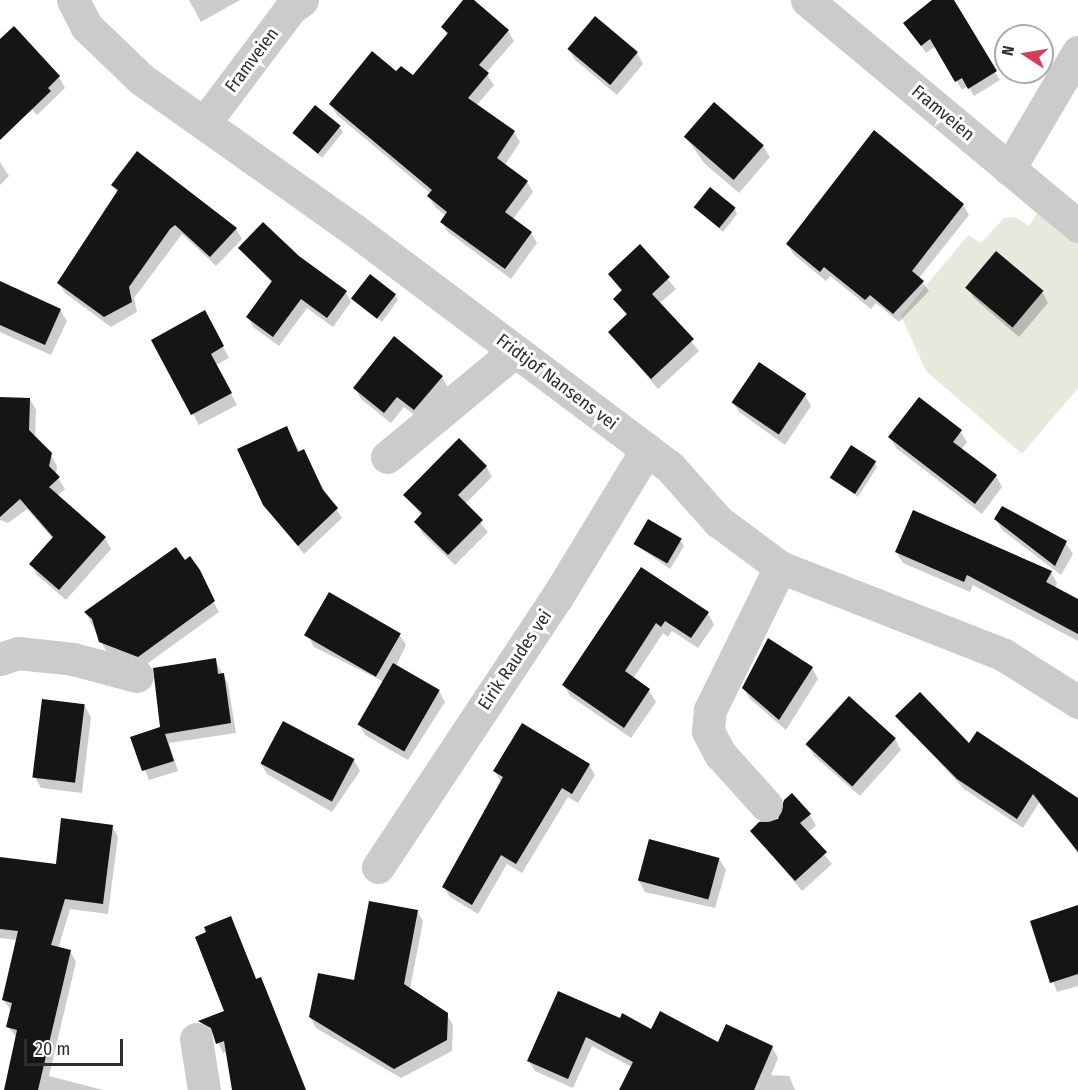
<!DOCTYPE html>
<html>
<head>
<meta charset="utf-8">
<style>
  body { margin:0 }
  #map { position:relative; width:1078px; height:1090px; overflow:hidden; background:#fff; font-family:"Fira Sans Condensed",sans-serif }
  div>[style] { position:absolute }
  .green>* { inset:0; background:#e5eadc }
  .shadow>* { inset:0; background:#0003 }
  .building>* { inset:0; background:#151515; transform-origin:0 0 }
  .minor>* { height:33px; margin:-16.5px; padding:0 16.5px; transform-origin:16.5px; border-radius:16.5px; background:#cbcbcb }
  span { translate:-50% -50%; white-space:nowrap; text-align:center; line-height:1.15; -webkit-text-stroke:6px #fff; paint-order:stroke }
  .street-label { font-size:18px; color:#2e2e2e }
  .north { position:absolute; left:994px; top:24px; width:60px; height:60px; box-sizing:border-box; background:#fff; border:2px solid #ababab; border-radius:50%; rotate:282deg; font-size:16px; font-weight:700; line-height:24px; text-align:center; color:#2e2e2e }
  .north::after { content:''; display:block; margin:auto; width:21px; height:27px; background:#d63e58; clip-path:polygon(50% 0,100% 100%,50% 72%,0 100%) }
  .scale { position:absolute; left:24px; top:1039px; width:99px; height:27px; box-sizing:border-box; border:3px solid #2e2e2e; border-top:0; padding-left:8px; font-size:18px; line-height:21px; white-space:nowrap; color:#2e2e2e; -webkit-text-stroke:4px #fff; paint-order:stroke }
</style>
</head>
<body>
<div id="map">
  <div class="green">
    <i style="clip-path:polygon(1040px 209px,1078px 241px,1078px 388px,1022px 454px,926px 371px,901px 316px,968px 235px,981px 243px,1004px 218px,1015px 217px,1029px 226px)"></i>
  </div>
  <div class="shadow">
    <i style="clip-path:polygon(189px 0,240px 0,201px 22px)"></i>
    <i style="clip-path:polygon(465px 0,471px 0,508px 31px,514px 41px,486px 73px,494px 85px,476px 106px,514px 132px,520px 142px,505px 165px,527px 182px,533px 192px,513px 219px,531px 233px,537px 243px,511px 279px,448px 232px,442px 222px,446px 216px,435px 207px,429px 197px,431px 194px,337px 115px,331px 105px,396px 74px,413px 77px,447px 35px,443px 27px)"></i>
    <i style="clip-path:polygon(934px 0,952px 0,1000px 80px,974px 96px,968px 86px,962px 90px,936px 46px,926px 53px,905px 23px)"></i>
    <i style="clip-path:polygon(0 41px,59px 77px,65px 88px,37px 115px,0 74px)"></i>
    <i style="clip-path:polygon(569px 49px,637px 53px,643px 64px,617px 95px,575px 60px)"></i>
    <i style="clip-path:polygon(340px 127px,343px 132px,322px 158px,295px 133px)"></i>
    <i style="clip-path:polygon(686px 137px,763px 146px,770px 157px,739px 193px,704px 163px)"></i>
    <i style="clip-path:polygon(0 162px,9px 176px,0 185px)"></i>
    <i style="clip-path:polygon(113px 186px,236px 229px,242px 239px,216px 266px,182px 234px,134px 298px,137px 312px,111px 327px,65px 293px,59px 283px,118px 194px)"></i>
    <i style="clip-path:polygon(963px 205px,969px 215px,919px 278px,929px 291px,899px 322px,876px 303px,871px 309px,830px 276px,826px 281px,793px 254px,788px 244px)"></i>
    <i style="clip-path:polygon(695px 207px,735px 209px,737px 214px,723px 232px)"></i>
    <i style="clip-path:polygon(640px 246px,676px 289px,659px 304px,699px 351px,658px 389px,610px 332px,627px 316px,615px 299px,622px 292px,609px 274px)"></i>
    <i style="clip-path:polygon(240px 248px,298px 257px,346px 292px,351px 302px,333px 327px,307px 308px,279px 346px,253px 327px,248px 317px,272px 283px)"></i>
    <i style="clip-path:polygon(0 283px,60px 310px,67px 321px,51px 355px,0 332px)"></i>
    <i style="clip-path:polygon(967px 287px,1042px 292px,1048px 303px,1019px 337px,974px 298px)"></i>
    <i style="clip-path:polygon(395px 295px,398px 300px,382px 322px,354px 299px)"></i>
    <i style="clip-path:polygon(204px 312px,229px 358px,216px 365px,237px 405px,199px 425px,153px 340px)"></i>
    <i style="clip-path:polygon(759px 364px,805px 395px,811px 406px,785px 445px,739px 412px,732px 401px)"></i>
    <i style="clip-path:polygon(442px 377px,448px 388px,421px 420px,404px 407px,391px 423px,361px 399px,355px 388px)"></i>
    <i style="clip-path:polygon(0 398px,30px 399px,36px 410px,35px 438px,50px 454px,57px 466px,56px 475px,65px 489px,57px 496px,105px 538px,111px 549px,66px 600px,37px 575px,31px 564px,53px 539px,27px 509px,8px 523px,0 520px)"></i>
    <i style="clip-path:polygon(960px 431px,967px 442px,961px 450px,996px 476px,1002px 487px,982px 514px,896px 448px,890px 437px)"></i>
    <i style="clip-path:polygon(291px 437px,342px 518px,304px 554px,264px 504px)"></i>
    <i style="clip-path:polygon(874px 462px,877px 467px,858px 497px,831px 477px)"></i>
    <i style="clip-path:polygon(486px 466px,492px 477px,465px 504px,488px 532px,455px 565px,422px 533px,416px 522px,422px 516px,405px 495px)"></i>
    <i style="clip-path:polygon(996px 519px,1066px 543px,1073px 554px,1061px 575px,1002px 530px)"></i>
    <i style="clip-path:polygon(681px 541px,684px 546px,670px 569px,635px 544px)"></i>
    <i style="clip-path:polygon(896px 552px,1051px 572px,1057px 583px,1055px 588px,1078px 601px,1078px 641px,973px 585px,970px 592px,903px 563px)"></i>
    <i style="clip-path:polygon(189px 558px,219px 612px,144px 666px,106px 651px,86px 613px)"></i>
    <i style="clip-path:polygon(642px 569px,708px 613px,714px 625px,698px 648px,672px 631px,668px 637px,663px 633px,633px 679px,649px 691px,656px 702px,631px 738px,570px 696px,564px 685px)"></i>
    <i style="clip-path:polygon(329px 594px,399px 634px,406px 645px,396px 666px,439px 691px,445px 702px,408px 760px,365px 735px,359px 724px,384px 682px,314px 647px,308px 636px)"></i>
    <i style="clip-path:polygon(215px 660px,228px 684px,236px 733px,169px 743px,178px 771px,149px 780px,132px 738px,162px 728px)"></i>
    <i style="clip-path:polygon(812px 668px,818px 679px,786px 730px,750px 699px,744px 688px)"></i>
    <i style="clip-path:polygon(84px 705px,91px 717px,82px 793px,41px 788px,35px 777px)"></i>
    <i style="clip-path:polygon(897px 716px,970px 745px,1078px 800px,1078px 853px,1039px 803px,1023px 828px,964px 789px)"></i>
    <i style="clip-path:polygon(895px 739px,901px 750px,860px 796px,814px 756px,808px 745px)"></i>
    <i style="clip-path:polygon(354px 760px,360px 771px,332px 812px,267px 774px,261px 763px)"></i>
    <i style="clip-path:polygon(589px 765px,595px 775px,578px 803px,568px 797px,522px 873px,507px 864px,478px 914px,450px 897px,444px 887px,501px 782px,495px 771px)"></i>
    <i style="clip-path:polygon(810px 815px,816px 826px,807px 833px,832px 864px,802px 891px,752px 831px)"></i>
    <i style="clip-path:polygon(112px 826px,118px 837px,108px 914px,70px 909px,58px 949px,70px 951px,76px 962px,49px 1076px,103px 1090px,8px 1090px,17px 1038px,8px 1027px,12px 1011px,3px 1000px,17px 940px,0 938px,0 859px,57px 865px)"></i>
    <i style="clip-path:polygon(719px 859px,726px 870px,715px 908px,645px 892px,639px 881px)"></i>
    <i style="clip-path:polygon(1078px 907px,1078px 986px,1057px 992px,1032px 922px)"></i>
    <i style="clip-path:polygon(417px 911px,423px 921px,410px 989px,446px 1014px,453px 1025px,452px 1051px,401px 1078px,316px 1028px,310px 1017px,356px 982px)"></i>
    <i style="clip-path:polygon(231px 918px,257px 980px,260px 979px,266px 989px,306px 1090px,234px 1090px,227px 1052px,223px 1053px,215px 1036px,200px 1022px,226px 1011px)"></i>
    <i style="clip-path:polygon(559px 993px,705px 1090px,626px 1090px,632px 1067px,592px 1046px,573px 1088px,535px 1071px,529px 1061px)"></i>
    <i style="clip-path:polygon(772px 1047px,778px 1058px,771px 1075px,789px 1076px,795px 1090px,739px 1090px)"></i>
  </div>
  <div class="building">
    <i style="clip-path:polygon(463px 0,474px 0,509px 30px,479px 65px,489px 73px,468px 98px,515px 131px,497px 158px,528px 181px,505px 212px,532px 232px,505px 269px,440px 222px,447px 212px,427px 196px,432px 190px,329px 104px,372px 51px,396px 71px,401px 66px,413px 75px,448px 33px,441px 27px)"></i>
    <i style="clip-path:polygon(932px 0,954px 0,997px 71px,968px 89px,962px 78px,955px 82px,930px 39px,921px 46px,903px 23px)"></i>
    <i style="left:595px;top:16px;width:56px;height:43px;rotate:40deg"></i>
    <i style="clip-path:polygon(14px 26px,60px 76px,48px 88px,51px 91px,0 140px,0 39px)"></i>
    <i style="left:714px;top:102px;width:66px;height:46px;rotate:41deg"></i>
    <i style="left:315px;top:105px;width:33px;height:36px;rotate:39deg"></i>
    <i style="clip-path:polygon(874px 130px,964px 204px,912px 271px,924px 281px,893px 314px,870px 295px,865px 300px,824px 267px,820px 272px,786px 244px)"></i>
    <i style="clip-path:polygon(137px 151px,237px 228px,210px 257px,175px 225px,170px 229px,129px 287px,132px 302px,104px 317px,57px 283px,118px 190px,111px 185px)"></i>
    <i style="left:710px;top:187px;width:33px;height:26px;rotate:39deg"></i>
    <i style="clip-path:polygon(263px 222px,299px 256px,347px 291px,327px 318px,301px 299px,273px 337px,246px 317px,272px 281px,238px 248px)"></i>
    <i style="clip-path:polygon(640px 244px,670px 277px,652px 294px,694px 339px,651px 379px,608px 332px,627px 314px,613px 299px,622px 290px,608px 274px)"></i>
    <i style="left:996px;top:251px;width:62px;height:48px;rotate:40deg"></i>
    <i style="left:370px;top:274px;width:33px;height:31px;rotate:38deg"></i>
    <i style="clip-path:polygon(0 281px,61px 309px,45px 345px,0 325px)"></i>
    <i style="clip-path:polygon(205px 310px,224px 346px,211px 354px,232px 393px,191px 415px,151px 340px)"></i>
    <i style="clip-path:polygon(394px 336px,443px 376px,414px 410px,397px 397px,384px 413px,353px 388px)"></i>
    <i style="left:759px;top:362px;width:57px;height:49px;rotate:34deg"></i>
    <i style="clip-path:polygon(0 397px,30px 398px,29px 430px,52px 453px,49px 466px,60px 477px,49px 487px,106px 537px,59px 590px,29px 564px,53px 537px,20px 499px,0 517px)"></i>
    <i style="clip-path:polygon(919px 397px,962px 430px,953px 442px,997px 475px,975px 504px,888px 437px)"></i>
    <i style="clip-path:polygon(287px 426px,298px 452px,304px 449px,323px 490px,338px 508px,298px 546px,263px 505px,237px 449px)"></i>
    <i style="clip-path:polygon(459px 438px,487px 466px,458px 495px,483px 520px,448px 555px,414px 522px,422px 513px,403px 495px)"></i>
    <i style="left:851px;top:445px;width:30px;height:39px;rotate:33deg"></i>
    <i style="clip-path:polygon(1002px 506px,1067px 541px,1055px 566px,994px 519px)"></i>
    <i style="clip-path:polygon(913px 510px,1052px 571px,1046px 582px,1078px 599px,1078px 634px,967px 575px,964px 582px,895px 552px)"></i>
    <i style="left:648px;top:519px;width:39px;height:29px;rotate:30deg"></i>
    <i style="clip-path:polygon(176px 547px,185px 560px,190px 556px,200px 570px,215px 601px,138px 657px,99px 642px,92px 619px,84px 612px)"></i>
    <i style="clip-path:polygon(641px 567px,709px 612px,691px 638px,665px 621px,661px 627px,656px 623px,625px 671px,650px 689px,624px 728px,562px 685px)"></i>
    <i style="left:329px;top:592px;width:83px;height:50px;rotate:30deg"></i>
    <i style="clip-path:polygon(768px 638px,813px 667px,779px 720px,742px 688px)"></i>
    <i style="clip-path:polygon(216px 658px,218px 674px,224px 673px,231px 723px,165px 734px,174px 761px,142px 771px,130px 737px,160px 727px,153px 668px)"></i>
    <i style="left:393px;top:663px;width:54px;height:71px;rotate:30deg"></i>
    <i style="clip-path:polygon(920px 692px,969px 743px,977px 731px,1078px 798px,1078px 852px,1033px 794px,1017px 819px,957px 779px,895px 716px)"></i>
    <i style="left:849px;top:696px;width:63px;height:65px;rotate:42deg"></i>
    <i style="left:42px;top:699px;width:43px;height:79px;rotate:7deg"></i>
    <i style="left:283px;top:721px;width:81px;height:48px;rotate:28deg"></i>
    <i style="clip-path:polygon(522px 723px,590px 764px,572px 794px,562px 788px,516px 864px,501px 855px,472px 905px,442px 887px,503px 777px,493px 771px)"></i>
    <i style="clip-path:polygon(792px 793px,811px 814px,800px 823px,827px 852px,795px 881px,750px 831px,759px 822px,778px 819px,784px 800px)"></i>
    <i style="clip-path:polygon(61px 818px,113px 825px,103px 904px,65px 899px,51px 945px,71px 950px,38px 1090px,4px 1090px,17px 1030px,6px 1027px,12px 1003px,2px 1000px,18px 931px,0 929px,0 857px,56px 864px)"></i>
    <i style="left:649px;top:839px;width:73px;height:43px;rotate:15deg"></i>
    <i style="clip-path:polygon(369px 901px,418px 910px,404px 984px,448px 1013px,447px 1040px,394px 1069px,309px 1017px,318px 973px,354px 980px)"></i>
    <i style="clip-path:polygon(1078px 905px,1078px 974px,1050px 983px,1030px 921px)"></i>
    <i style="clip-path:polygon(231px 916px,256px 979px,261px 977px,306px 1090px,232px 1090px,224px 1041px,216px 1044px,211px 1028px,198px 1021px,224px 1011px,195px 937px,206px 932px,204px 927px)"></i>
    <i style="clip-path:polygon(558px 991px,620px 1018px,622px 1013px,651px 1029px,660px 1011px,718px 1042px,726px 1024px,773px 1046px,754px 1090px,619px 1090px,633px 1062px,586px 1037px,568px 1079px,527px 1061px)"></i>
  </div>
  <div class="minor">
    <i style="left:73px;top:0;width:29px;rotate:63deg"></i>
    <i style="left:86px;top:26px;width:76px;rotate:43.9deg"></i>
    <i style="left:141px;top:79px;width:260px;rotate:35.3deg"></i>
    <i style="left:353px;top:229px;width:396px;rotate:36.9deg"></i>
    <i style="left:670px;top:467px;width:72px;rotate:48.4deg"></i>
    <i style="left:718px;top:521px;width:77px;rotate:36.6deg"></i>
    <i style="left:780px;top:567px;width:241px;rotate:21.4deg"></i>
    <i style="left:1004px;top:655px;width:88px;rotate:32.4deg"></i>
    <i style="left:807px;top:0;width:353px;rotate:39.8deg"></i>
    <i style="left:205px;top:122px;width:141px;rotate:-53deg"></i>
    <i style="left:290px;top:9px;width:15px;rotate:-37deg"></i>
    <i style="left:1009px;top:169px;width:136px;rotate:-59.5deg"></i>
    <i style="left:387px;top:457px;width:166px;rotate:-39.6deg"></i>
    <i style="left:0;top:659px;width:19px;rotate:-18deg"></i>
    <i style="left:18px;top:653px;width:55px;rotate:6.2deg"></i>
    <i style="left:73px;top:659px;width:66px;rotate:14.9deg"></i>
    <i style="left:766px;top:805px;width:69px;rotate:-132deg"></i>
    <i style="left:720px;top:754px;width:26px;rotate:-118deg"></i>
    <i style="left:708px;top:731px;width:21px;rotate:-85deg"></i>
    <i style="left:710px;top:710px;width:159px;rotate:-63.9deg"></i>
    <i style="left:378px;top:867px;width:324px;rotate:-56.5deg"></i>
    <i style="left:557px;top:597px;width:173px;rotate:-58.7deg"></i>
    <i style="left:196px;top:1039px;width:52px;rotate:81.1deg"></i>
  </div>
  <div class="street-label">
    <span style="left:252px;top:60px;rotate:-53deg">Framveien</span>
    <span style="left:943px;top:113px;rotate:40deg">Framveien</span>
    <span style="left:557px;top:382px;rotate:37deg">Fridtjof Nansens vei</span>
    <span style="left:515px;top:660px;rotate:-56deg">Eirik Raudes vei</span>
  </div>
  <div class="north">N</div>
  <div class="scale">20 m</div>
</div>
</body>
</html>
